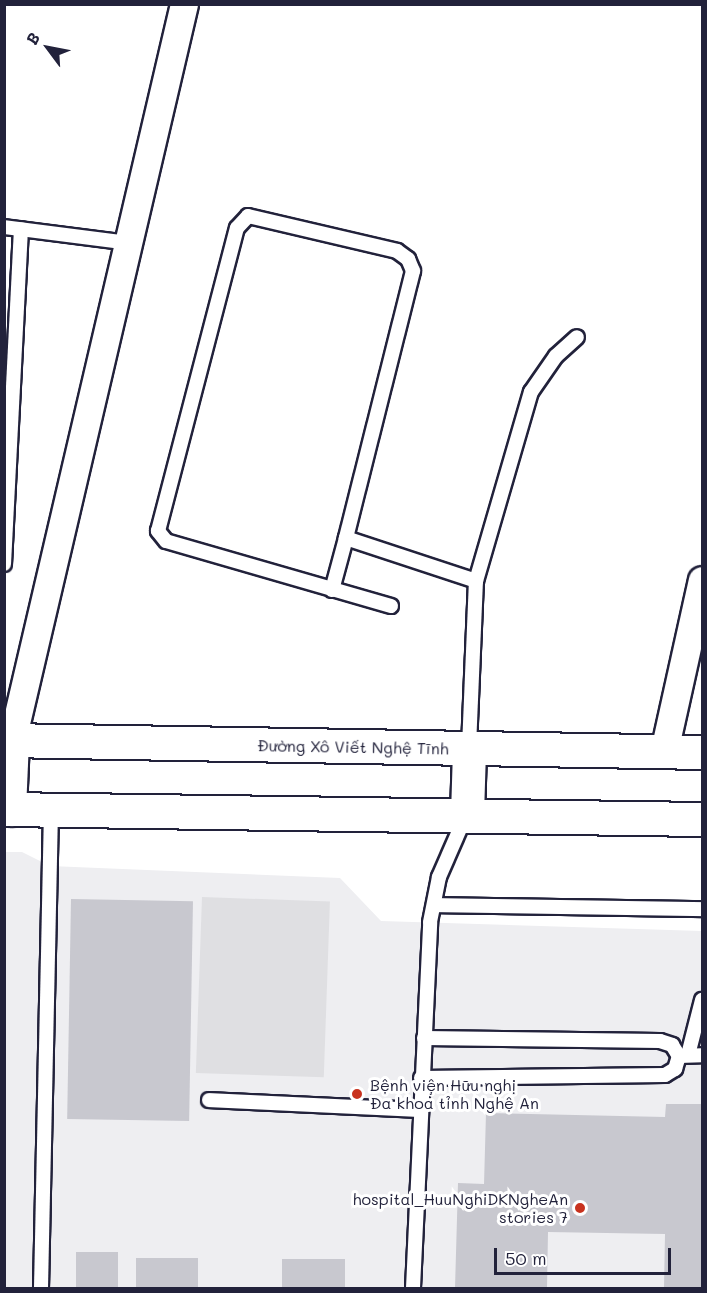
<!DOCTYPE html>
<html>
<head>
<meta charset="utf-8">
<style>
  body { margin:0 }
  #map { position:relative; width:707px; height:1293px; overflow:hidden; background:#fff; font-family:Mali,sans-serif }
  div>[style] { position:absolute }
  .built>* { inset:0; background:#eeeef1 }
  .green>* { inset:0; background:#dfdfe2; transform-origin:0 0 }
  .building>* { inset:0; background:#c8c8cf; transform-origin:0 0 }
  .roads { filter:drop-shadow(2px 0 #22223b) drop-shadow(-2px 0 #22223b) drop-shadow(0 2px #22223b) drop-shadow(0 -2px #22223b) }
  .service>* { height:14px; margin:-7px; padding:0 7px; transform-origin:7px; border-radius:7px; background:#fff }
  .minor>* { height:27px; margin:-13.5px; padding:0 13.5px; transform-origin:13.5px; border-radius:13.5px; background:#fff }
  .secondary>* { height:33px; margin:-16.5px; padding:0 16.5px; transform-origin:16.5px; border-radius:16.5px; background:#fff }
  .dots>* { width:16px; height:16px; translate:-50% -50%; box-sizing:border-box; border:3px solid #fff; border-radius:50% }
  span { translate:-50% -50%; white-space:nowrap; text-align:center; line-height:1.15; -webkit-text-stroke:6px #fff; paint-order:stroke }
  .street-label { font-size:16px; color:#22223b }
  .poi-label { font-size:16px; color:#22223b }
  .left { translate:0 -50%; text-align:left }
  .right { translate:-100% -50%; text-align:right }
  .frame { position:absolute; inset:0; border:6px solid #22223b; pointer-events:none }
  .north { position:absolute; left:18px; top:18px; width:60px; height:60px; -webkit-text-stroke:4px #fff; paint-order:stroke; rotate:302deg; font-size:16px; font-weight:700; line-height:24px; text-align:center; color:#22223b }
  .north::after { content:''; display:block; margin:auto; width:21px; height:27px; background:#22223b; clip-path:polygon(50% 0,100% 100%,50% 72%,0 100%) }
  .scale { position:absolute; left:494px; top:1248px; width:177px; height:27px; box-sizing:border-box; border:3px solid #22223b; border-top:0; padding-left:8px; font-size:18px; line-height:21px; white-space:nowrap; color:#22223b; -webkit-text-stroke:4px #fff; paint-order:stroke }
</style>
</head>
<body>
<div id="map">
  <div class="built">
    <i style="clip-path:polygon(4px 852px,22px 852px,50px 866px,340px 878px,381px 921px,702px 931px,702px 1288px,5px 1288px)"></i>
  </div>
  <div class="green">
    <i style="left:202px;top:897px;width:128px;height:176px;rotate:2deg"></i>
  </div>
  <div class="building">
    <i style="left:71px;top:899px;width:122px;height:220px;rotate:1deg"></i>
    <i style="clip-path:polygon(666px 1104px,702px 1104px,702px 1288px,664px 1288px,665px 1234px,548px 1232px,547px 1288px,455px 1288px,458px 1183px,484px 1184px,486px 1113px,665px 1117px)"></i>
    <i style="left:76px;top:1252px;width:42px;height:36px"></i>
    <i style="left:136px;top:1258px;width:62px;height:30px"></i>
    <i style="left:282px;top:1259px;width:63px;height:29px"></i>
  </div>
  <div class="roads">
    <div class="service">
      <i style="left:4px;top:227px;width:126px;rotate:7.3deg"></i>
      <i style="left:4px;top:564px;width:335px;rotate:-87.1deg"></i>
      <i style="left:332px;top:590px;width:54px;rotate:-74.9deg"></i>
      <i style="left:391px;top:606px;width:234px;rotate:-163.9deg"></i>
      <i style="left:166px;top:541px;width:13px;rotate:-129deg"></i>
      <i style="left:158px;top:531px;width:313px;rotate:-75.4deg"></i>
      <i style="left:237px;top:228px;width:16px;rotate:-47deg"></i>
      <i style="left:248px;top:216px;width:153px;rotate:13.2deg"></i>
      <i style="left:397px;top:251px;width:14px;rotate:36deg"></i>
      <i style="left:408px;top:259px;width:13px;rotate:67deg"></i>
      <i style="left:413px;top:271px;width:275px;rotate:104.1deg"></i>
      <i style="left:346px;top:538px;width:137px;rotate:18.3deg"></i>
      <i style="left:469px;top:747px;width:166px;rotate:-87.6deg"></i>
      <i style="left:476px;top:581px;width:197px;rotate:-73.8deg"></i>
      <i style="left:531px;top:392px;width:44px;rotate:-55.2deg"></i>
      <i style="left:556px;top:356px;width:28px;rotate:-42deg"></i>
      <i style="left:435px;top:905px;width:267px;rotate:0.9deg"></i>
      <i style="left:424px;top:1038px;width:236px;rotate:0.7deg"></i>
      <i style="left:660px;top:1041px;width:13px;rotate:18deg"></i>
      <i style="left:672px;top:1045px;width:13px;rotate:58deg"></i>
      <i style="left:679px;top:1056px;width:23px;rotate:-2deg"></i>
      <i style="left:688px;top:1055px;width:57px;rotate:-75.7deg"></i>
      <i style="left:421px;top:1078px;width:244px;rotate:-0.7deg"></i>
      <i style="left:665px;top:1075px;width:12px;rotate:-31deg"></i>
      <i style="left:675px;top:1069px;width:14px;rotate:-73deg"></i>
      <i style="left:209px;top:1100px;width:209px;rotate:2.7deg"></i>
      <i style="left:41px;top:1288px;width:478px;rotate:-88.8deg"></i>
      <i style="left:413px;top:1288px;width:366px;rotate:-87.3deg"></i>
      <i style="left:430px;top:922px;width:46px;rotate:-78.7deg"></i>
      <i style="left:439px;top:877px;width:68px;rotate:-66.5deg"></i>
    </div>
    <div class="minor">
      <i style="left:12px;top:740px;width:756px;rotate:-76.85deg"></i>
      <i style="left:664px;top:751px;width:175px;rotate:-77.5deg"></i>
    </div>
    <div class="secondary">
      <i style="left:4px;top:740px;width:698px;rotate:0.98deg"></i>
      <i style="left:4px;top:809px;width:698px;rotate:0.82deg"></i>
      <i style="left:9px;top:809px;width:69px;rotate:-87.5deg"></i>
      <i style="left:467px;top:814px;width:65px;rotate:-88.2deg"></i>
    </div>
  </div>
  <div class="dots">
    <i style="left:357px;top:1094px;background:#c8321e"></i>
    <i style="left:580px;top:1208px;background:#c8321e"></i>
  </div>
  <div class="street-label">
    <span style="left:353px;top:747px;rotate:1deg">Đường Xô Viết Nghệ Tĩnh</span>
  </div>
  <div class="poi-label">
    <span class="left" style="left:370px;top:1094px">Bệnh viện Hữu nghị<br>Đa khoa tỉnh Nghệ An</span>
    <span class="right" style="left:568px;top:1208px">hospital_HuuNghiDKNgheAn<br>stories 7</span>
  </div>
  <div class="frame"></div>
  <div class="north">B</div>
  <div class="scale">50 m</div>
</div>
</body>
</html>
